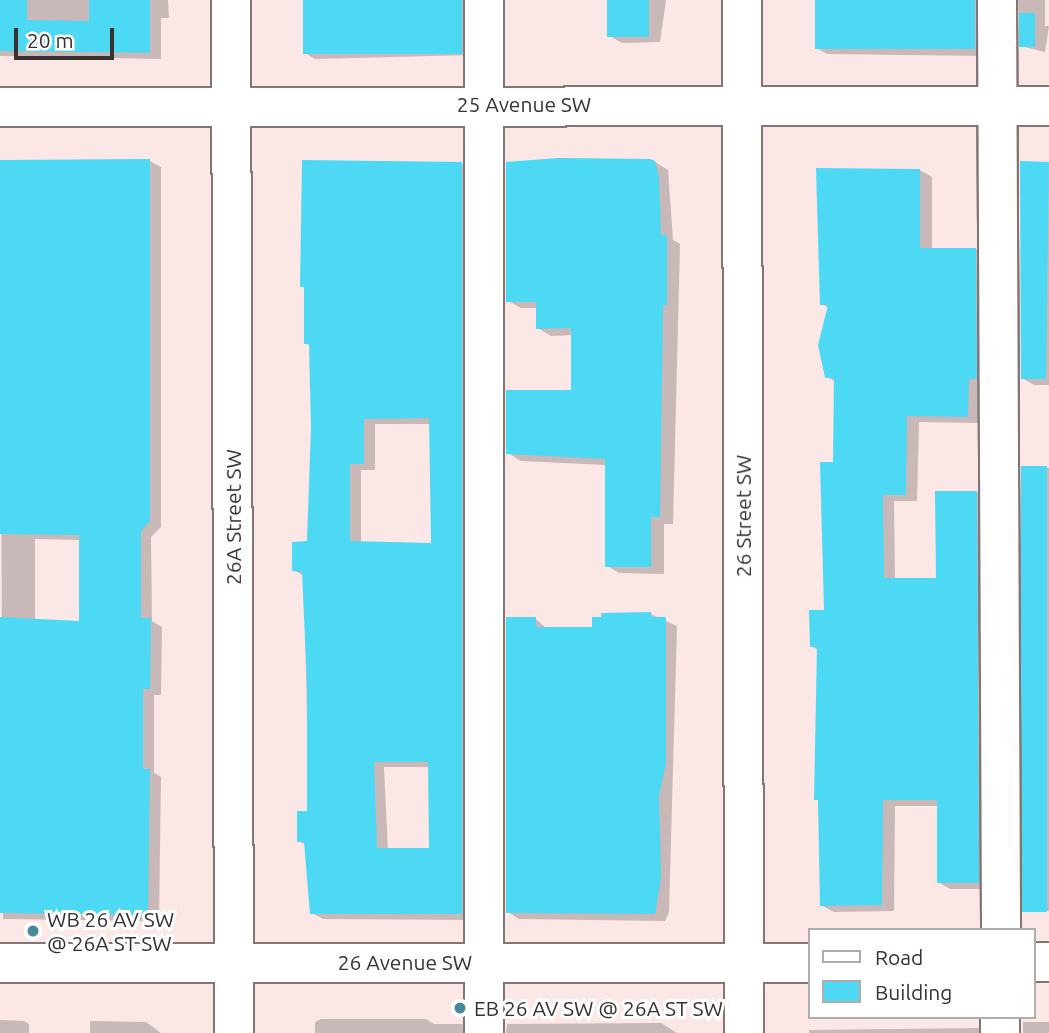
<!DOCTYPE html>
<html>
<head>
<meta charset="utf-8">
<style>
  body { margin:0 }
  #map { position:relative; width:1049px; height:1033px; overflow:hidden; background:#fae7e6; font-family:Ubuntu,sans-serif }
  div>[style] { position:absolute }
  .shadow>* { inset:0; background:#0003; transform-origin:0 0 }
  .building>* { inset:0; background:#4dd8f3; transform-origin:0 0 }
  .roads { filter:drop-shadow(2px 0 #847473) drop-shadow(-2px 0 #847473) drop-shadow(0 2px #847473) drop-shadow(0 -2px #847473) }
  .minor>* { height:38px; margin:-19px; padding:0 19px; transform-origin:19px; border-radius:19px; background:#fff }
  .dots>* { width:19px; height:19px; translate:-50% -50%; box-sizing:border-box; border:4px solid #fff; border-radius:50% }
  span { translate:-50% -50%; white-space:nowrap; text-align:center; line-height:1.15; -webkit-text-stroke:6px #fff; paint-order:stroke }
  .street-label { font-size:21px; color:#383130 }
  .poi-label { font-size:21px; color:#383130 }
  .left { translate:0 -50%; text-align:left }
  .legend { position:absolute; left:808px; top:928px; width:228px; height:91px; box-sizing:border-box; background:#fff; border:2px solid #afadac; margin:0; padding:9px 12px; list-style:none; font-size:21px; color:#383130 }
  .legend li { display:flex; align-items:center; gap:14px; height:35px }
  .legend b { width:35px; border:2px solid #afadac }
  .scale { position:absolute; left:14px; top:28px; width:100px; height:32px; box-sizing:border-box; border:4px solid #383130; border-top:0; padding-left:9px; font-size:21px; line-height:24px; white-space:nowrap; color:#383130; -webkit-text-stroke:5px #fff; paint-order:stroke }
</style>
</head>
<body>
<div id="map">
  <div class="shadow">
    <i style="clip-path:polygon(0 0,168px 0,169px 18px,161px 18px,161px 59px,0 56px)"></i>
    <i style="clip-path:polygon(305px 0,476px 0,472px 55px,315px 59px,305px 53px)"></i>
    <i style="clip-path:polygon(609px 0,666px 0,660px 42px,622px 43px,610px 36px)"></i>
    <i style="clip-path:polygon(816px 0,988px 0,986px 56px,827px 54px,816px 48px)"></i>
    <i style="clip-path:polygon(1018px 0,1045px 0,1045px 26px,1049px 26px,1045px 52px,1021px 46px)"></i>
    <i style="clip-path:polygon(evenodd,150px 161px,161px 167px,161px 527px,151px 537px,152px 621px,162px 627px,161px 695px,154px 695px,154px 773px,161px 777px,159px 921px,3px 919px,0 164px,150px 161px,35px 539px,81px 540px,81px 623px,35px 620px,35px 539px)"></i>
    <i style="clip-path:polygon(655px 162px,668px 170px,673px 240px,680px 244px,673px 524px,664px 524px,664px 574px,619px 573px,606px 565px,606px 465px,521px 461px,508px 453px,573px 392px,573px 335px,551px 336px,538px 328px,537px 308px,521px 308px,508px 301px)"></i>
    <i style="clip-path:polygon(1021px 163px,1049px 164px,1049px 385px,1034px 385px,1022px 378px)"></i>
    <i style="clip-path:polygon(evenodd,462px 164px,473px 171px,473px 920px,323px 919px,312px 913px,306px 845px,299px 841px,309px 813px,304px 576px,294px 570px,309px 543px,313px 428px,311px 346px,305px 343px,305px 288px,302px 286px,462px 164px,375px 424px,430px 424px,433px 545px,361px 543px,361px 470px,375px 470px,375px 424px,462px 164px,384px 767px,430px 767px,431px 850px,388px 850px,384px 767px)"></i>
    <i style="clip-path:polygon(920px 170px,932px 177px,932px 249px,976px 249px,988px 256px,980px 423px,919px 422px,917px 501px,894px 501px,895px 580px,937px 580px,977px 492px,989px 499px,991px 889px,950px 889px,938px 882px,938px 806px,895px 806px,894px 911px,834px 912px,821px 905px,820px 801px,816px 799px,818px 650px,811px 646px,825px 611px,834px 464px,836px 382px,827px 377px,829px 308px,822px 304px)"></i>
    <i style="left:1023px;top:468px;width:26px;height:443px"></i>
    <i style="clip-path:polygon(651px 614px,677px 626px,669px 912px,665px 921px,519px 919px,508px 912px,536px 619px,547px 629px,594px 629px)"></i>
    <i style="clip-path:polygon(321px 1019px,426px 1019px,434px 1024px,462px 1024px,476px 1033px,315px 1033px,315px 1022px)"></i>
    <i style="clip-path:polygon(0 1020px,24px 1021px,29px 1024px,29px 1033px,0 1033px)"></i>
    <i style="clip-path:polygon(90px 1021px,146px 1022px,161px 1033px,90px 1033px)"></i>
    <i style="left:1023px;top:1022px;width:26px;height:11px"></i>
    <i style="clip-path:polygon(661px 1023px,677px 1033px,506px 1033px,507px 1024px)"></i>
    <i style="clip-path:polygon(978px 1028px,986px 1033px,809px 1033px,809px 1030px)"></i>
  </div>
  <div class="building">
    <i style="clip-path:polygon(0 0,27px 0,27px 20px,89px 21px,89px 0,150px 0,150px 53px,0 51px)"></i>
    <i style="left:303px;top:0;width:159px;height:54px"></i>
    <i style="left:607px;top:0;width:42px;height:37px"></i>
    <i style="left:815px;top:0;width:160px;height:49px"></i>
    <i style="left:1019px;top:13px;width:16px;height:34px"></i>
    <i style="clip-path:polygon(559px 158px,650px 159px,655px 161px,659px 176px,661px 235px,667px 235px,667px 305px,663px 305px,660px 517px,651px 517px,651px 567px,605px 567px,605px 459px,506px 454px,506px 390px,571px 390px,571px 328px,536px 329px,536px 302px,506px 302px,506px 162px)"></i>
    <i style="clip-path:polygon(150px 159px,150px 521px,141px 531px,141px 618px,151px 618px,150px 689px,143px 689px,143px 769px,150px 769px,148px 915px,0 913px,0 617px,79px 621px,79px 535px,0 534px,0 160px)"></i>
    <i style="clip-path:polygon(evenodd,302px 160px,462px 162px,462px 914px,310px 914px,304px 842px,297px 842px,297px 811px,307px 811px,307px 684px,302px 572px,292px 571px,292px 542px,307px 541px,311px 428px,309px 344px,304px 344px,304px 287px,300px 287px,302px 160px,429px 418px,431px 543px,350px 541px,350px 464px,364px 464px,364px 419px,429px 418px,302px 160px,374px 762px,428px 762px,429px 848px,377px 848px,374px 762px)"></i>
    <i style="clip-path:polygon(1020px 161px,1049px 162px,1046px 379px,1021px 379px)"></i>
    <i style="clip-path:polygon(816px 168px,920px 169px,920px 248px,976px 248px,977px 379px,969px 379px,968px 417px,907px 416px,906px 495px,883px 495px,884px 578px,936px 578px,935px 491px,977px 491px,979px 883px,937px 883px,937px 800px,883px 800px,882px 905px,820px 906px,818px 800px,814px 800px,817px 647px,810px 647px,809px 610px,824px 610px,820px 462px,833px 462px,834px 378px,825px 378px,818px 345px,828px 305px,820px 305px)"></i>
    <i style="left:1021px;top:466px;width:26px;height:446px"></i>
    <i style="clip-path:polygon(651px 612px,651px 617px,666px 617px,666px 763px,659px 796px,661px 878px,655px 914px,506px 913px,506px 617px,536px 617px,536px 627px,592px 627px,592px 617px,601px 617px,601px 613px)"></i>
  </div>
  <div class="roads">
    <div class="minor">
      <i style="left:231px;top:0;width:1033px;rotate:89.83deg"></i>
      <i style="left:742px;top:0;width:1033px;rotate:89.89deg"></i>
      <i style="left:997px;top:0;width:930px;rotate:89.75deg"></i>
      <i style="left:0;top:107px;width:1049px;rotate:-0.05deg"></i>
      <i style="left:1033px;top:962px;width:16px"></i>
      <i style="left:0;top:963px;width:809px"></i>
      <i style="left:484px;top:1033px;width:1033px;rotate:-90deg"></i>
      <i style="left:1000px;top:1033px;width:16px;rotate:-90deg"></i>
    </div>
  </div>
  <div class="dots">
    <i style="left:33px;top:931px;background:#478b9a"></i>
    <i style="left:460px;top:1008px;background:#478b9a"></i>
  </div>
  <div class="street-label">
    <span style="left:524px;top:104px">25 Avenue SW</span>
    <span style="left:743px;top:516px;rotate:-90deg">26 Street SW</span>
    <span style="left:233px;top:517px;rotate:-90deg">26A Street SW</span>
    <span style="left:405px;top:962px">26 Avenue SW</span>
  </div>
  <div class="poi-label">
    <span class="left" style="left:47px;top:931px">WB 26 AV SW<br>@ 26A ST SW</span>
    <span class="left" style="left:474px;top:1008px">EB 26 AV SW @ 26A ST SW</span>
  </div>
  <ul class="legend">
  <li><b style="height:9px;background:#fff"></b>Road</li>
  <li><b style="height:19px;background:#4dd8f3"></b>Building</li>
  </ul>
  <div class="scale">20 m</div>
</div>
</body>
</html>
